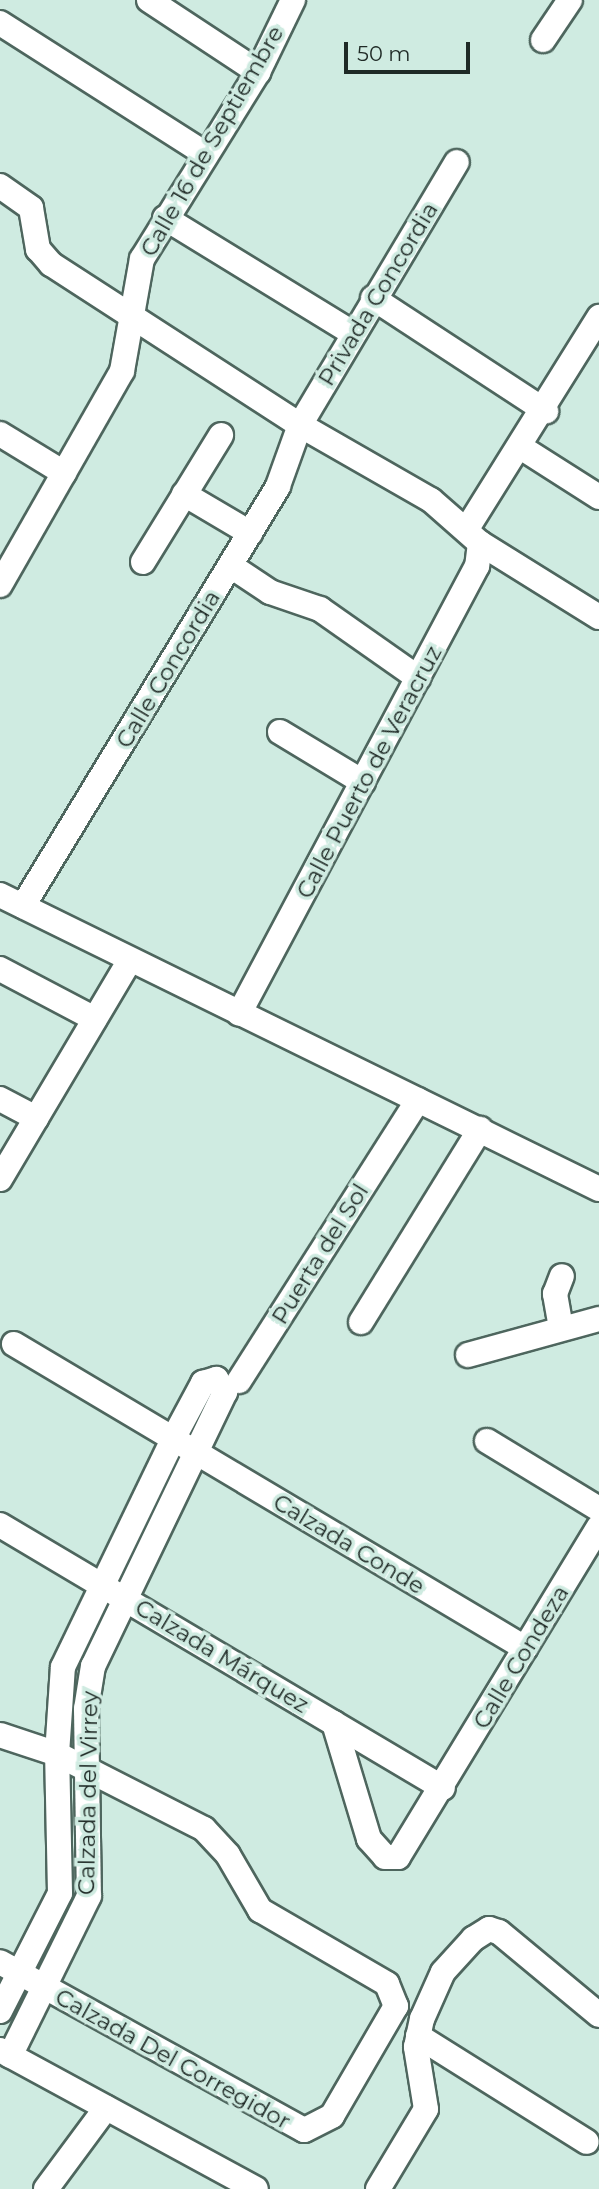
<!DOCTYPE html>
<html>
<head>
<meta charset="utf-8">
<style>
  body { margin:0 }
  #map { position:relative; width:599px; height:2189px; overflow:hidden; background:#cfebe1; font-family:Montserrat,sans-serif }
  div>[style] { position:absolute }
  .roads { filter:drop-shadow(2px 0 #4e665e) drop-shadow(-2px 0 #4e665e) drop-shadow(0 2px #4e665e) drop-shadow(0 -2px #4e665e) }
  .minor>* { height:24px; margin:-12px; padding:0 12px; transform-origin:12px; border-radius:12px; background:#fff }
  span { translate:-50% -50%; white-space:nowrap; text-align:center; line-height:1.15; -webkit-text-stroke:7px #cfebe1; paint-order:stroke }
  .street-label { font-size:23px; color:#1f2a26 }
  .scale { position:absolute; left:344px; top:42px; width:126px; height:32px; box-sizing:border-box; border:4px solid #1f2a26; border-top:0; padding-left:9px; font-size:21px; line-height:24px; white-space:nowrap; color:#1f2a26; -webkit-text-stroke:5px #cfebe1; paint-order:stroke }
</style>
</head>
<body>
<div id="map">
  <div class="roads">
    <div class="minor">
      <i style="left:149px;top:0;width:131px;rotate:33.4deg"></i>
      <i style="left:0;top:23px;width:244px;rotate:32.5deg"></i>
      <i style="left:543px;top:40px;width:48px;rotate:-56deg"></i>
      <i style="left:0;top:186px;width:38px;rotate:35deg"></i>
      <i style="left:31px;top:208px;width:42px;rotate:80.3deg"></i>
      <i style="left:38px;top:249px;width:20px;rotate:49deg"></i>
      <i style="left:51px;top:264px;width:297px;rotate:32.9deg"></i>
      <i style="left:300px;top:425px;width:151px;rotate:29.8deg"></i>
      <i style="left:431px;top:500px;width:65px;rotate:41.3deg"></i>
      <i style="left:480px;top:543px;width:23px;rotate:97deg"></i>
      <i style="left:477px;top:566px;width:507px;rotate:117.98deg"></i>
      <i style="left:165px;top:218px;width:220px;rotate:31.5deg"></i>
      <i style="left:373px;top:298px;width:207px;rotate:33.2deg"></i>
      <i style="left:0;top:434px;width:75px;rotate:31.4deg"></i>
      <i style="left:522px;top:448px;width:91px;rotate:32.5deg"></i>
      <i style="left:184px;top:494px;width:77px;rotate:30.6deg"></i>
      <i style="left:468px;top:527px;width:248px;rotate:-58deg"></i>
      <i style="left:480px;top:543px;width:140px;rotate:31.9deg"></i>
      <i style="left:143px;top:562px;width:149px;rotate:-58.4deg"></i>
      <i style="left:231px;top:566px;width:47px;rotate:33.7deg"></i>
      <i style="left:270px;top:592px;width:53px;rotate:18.8deg"></i>
      <i style="left:320px;top:609px;width:120px;rotate:35.1deg"></i>
      <i style="left:0;top:585px;width:246px;rotate:-60.3deg"></i>
      <i style="left:122px;top:371px;width:114px;rotate:-79.9deg"></i>
      <i style="left:142px;top:259px;width:220px;rotate:-58.2deg"></i>
      <i style="left:258px;top:72px;width:80px;rotate:-64.1deg"></i>
      <i style="left:280px;top:732px;width:97px;rotate:31.1deg"></i>
      <i style="left:0;top:895px;width:667px;rotate:26.14deg"></i>
      <i style="left:23px;top:906px;width:491px;rotate:-58.7deg"></i>
      <i style="left:278px;top:486px;width:65px;rotate:-70.2deg"></i>
      <i style="left:300px;top:425px;width:306px;rotate:-59.2deg"></i>
      <i style="left:0;top:969px;width:107px;rotate:27.8deg"></i>
      <i style="left:0;top:1099px;width:41px;rotate:27.8deg"></i>
      <i style="left:0;top:1179px;width:255px;rotate:-59.3deg"></i>
      <i style="left:361px;top:1322px;width:227px;rotate:-58.3deg"></i>
      <i style="left:561px;top:1328px;width:35px;rotate:-100deg"></i>
      <i style="left:555px;top:1294px;width:19px;rotate:-69deg"></i>
      <i style="left:14px;top:1344px;width:595px;rotate:30.75deg"></i>
      <i style="left:468px;top:1355px;width:136px;rotate:-15.4deg"></i>
      <i style="left:239px;top:1381px;width:333px;rotate:-57.5deg"></i>
      <i style="left:487px;top:1441px;width:131px;rotate:31.3deg"></i>
      <i style="left:0;top:1525px;width:515px;rotate:30.7deg"></i>
      <i style="left:334px;top:1723px;width:121px;rotate:73.2deg"></i>
      <i style="left:369px;top:1839px;width:24px;rotate:48deg"></i>
      <i style="left:385px;top:1857px;width:13px"></i>
      <i style="left:398px;top:1857px;width:386px;rotate:-58.7deg"></i>
      <i style="left:0;top:1735px;width:60px;rotate:18.4deg"></i>
      <i style="left:57px;top:1754px;width:165px;rotate:27deg"></i>
      <i style="left:204px;top:1829px;width:35px;rotate:47deg"></i>
      <i style="left:228px;top:1855px;width:64px;rotate:59.8deg"></i>
      <i style="left:260px;top:1910px;width:147px;rotate:30.2deg"></i>
      <i style="left:387px;top:1984px;width:24px;rotate:68deg"></i>
      <i style="left:396px;top:2006px;width:127px;rotate:120.2deg"></i>
      <i style="left:332px;top:2116px;width:31px;rotate:153deg"></i>
      <i style="left:304px;top:2130px;width:347px;rotate:-151.1deg"></i>
      <i style="left:0;top:2011px;width:132px;rotate:-63deg"></i>
      <i style="left:60px;top:1893px;width:139px;rotate:-91.2deg"></i>
      <i style="left:57px;top:1754px;width:87px;rotate:-86.1deg"></i>
      <i style="left:63px;top:1667px;width:253px;rotate:-64.2deg"></i>
      <i style="left:173px;top:1439px;width:64px;rotate:-61.8deg"></i>
      <i style="left:203px;top:1383px;width:14px;rotate:-17deg"></i>
      <i style="left:216px;top:1379px;width:16px;rotate:55deg"></i>
      <i style="left:225px;top:1392px;width:304px;rotate:115.7deg"></i>
      <i style="left:93px;top:1666px;width:44px;rotate:99.2deg"></i>
      <i style="left:86px;top:1709px;width:187px;rotate:89.1deg"></i>
      <i style="left:89px;top:1896px;width:178px;rotate:116.3deg"></i>
      <i style="left:418px;top:2036px;width:199px;rotate:32.1deg"></i>
      <i style="left:0;top:2050px;width:291px;rotate:28.5deg"></i>
      <i style="left:46px;top:2189px;width:101px;rotate:-53.5deg"></i>
      <i style="left:378px;top:2189px;width:93px;rotate:-59deg"></i>
      <i style="left:426px;top:2109px;width:63px;rotate:-99.2deg"></i>
      <i style="left:416px;top:2047px;width:29px;rotate:-78deg"></i>
      <i style="left:422px;top:2019px;width:51px;rotate:-65.9deg"></i>
      <i style="left:443px;top:1972px;width:45px;rotate:-47.7deg"></i>
      <i style="left:473px;top:1939px;width:19px;rotate:-32deg"></i>
      <i style="left:489px;top:1929px;width:10px;rotate:17deg"></i>
      <i style="left:499px;top:1932px;width:130px;rotate:39.7deg"></i>
    </div>
  </div>
  <div class="street-label">
    <span style="left:212px;top:141px;rotate:-60deg">Calle 16 de Septiembre</span>
    <span style="left:378px;top:294px;rotate:-59deg">Privada Concordia</span>
    <span style="left:168px;top:669px;rotate:-59deg">Calle Concordia</span>
    <span style="left:369px;top:772px;rotate:-62deg">Calle Puerto de Veracruz</span>
    <span style="left:320px;top:1254px;rotate:-58deg">Puerta del Sol</span>
    <span style="left:349px;top:1544px;rotate:31deg">Calzada Conde</span>
    <span style="left:222px;top:1656px;rotate:31deg">Calzada Márquez</span>
    <span style="left:521px;top:1657px;rotate:-59deg">Calle Condeza</span>
    <span style="left:88px;top:1793px;rotate:-89deg">Calzada del Virrey</span>
    <span style="left:173px;top:2059px;rotate:29deg">Calzada Del Corregidor</span>
  </div>
  <div class="scale">50 m</div>
</div>
</body>
</html>
